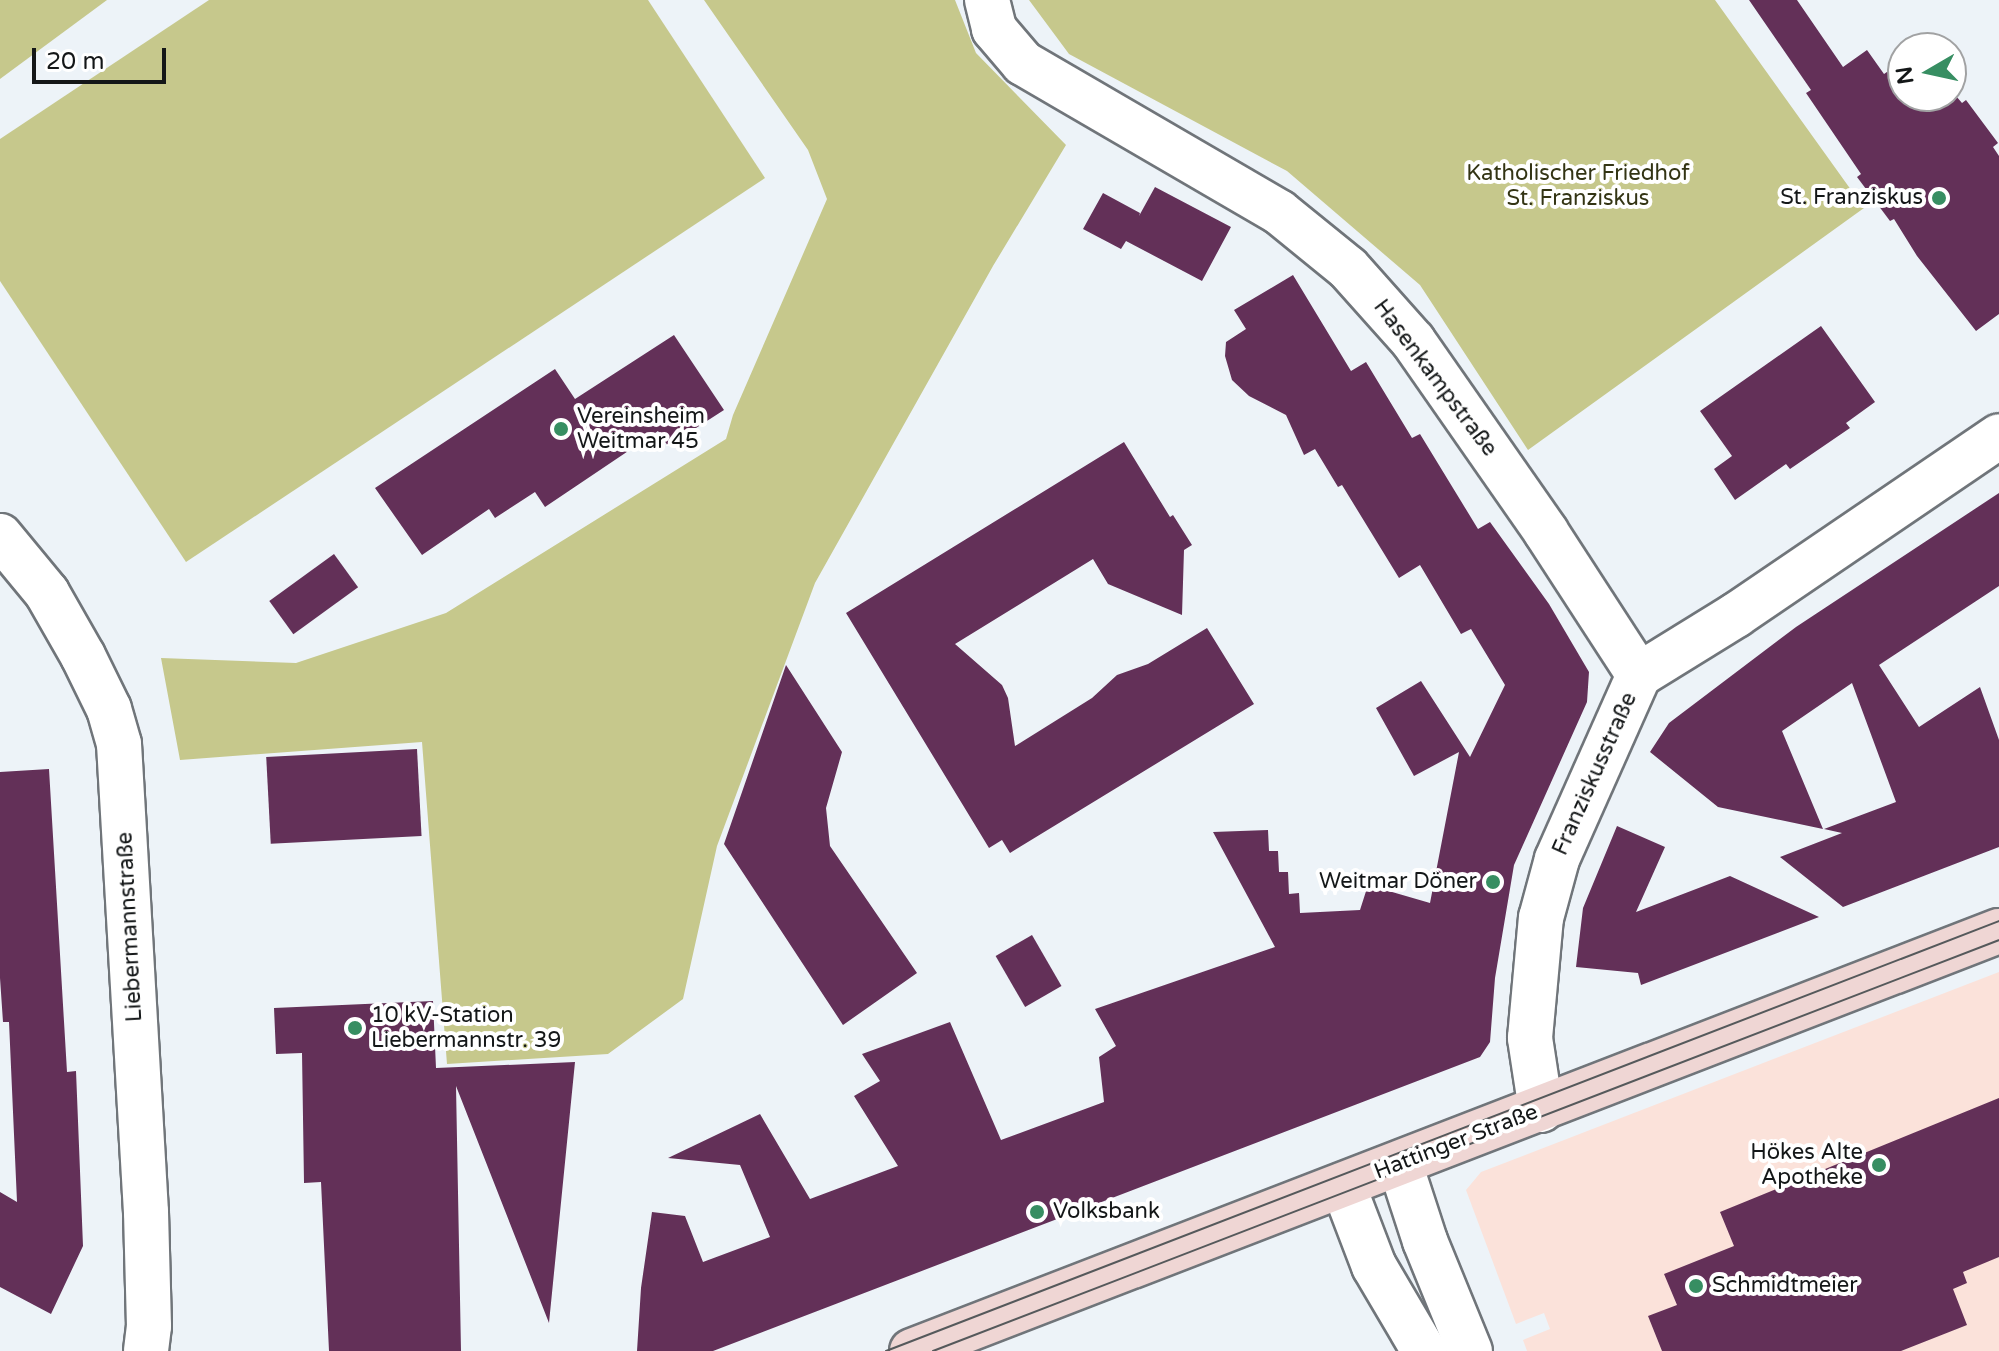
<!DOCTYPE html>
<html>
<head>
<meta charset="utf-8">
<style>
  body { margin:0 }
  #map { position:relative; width:1999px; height:1351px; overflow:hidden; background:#edf3f8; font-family:"Varela Round",sans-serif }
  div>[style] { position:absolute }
  .commercial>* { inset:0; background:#fbe2da }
  .green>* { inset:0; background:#c6c88c }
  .building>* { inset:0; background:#633058; transform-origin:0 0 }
  .roads { filter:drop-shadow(2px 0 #70757a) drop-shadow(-2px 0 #70757a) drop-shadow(0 2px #70757a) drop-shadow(0 -2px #70757a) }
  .minor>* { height:44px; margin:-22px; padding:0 22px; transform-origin:22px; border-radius:22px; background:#fff }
  .secondary>* { height:44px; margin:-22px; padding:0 22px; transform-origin:22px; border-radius:22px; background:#efd6d4 }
  .tram>* { height:2px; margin:-1px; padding:0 1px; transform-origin:1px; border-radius:1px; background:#55595b }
  .dots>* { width:22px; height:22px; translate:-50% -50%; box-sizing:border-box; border:4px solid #fff; border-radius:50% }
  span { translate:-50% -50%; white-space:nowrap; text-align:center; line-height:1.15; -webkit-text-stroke:8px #fff; paint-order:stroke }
  .park-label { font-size:22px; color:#333414 }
  .poi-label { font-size:22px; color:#141718 }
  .right { translate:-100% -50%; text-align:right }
  .left { translate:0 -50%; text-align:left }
  .street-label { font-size:22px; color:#141718 }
  .north { position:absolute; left:1887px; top:32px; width:80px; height:80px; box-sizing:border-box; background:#fff; border:2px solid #a1a2a3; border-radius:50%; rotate:261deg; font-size:22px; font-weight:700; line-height:32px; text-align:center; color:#141718 }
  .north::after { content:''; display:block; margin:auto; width:28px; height:36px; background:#378e62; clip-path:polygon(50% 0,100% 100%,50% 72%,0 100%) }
  .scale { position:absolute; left:32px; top:48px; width:134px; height:36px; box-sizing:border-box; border:4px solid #141718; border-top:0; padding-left:10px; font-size:24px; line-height:28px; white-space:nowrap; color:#141718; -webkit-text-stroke:6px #fff; paint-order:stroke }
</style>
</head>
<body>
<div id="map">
  <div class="commercial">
    <i style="clip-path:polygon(1999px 972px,1999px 1351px,1527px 1351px,1523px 1340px,1550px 1329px,1544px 1313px,1516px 1324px,1466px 1190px,1481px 1172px)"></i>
  </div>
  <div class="green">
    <i style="clip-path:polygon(0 0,107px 0,0 79px)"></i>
    <i style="clip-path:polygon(209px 0,648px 0,765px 178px,186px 562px,0 281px,0 139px)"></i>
    <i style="clip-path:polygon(704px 0,955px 0,976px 53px,1066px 145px,993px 266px,815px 583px,717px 846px,683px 999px,608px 1054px,447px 1064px,422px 742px,180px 760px,161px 658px,296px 663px,446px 613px,726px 439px,733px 415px,827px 199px,808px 150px)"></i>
    <i style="clip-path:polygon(1029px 0,1715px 0,1864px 208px,1528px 450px,1420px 285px,1287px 171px,1069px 54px)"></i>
  </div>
  <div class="building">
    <i style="clip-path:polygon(1749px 0,1797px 0,1843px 67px,1867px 50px,1884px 74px,1903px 61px,1903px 96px,1956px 96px,1962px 103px,1966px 100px,1998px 143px,1993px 147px,1999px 156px,1999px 314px,1976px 331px,1917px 256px,1894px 219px,1890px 221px,1857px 177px,1861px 174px,1806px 93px,1811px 90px)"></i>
    <i style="clip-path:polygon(1155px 187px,1231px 227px,1202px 281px,1126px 241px,1121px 249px,1083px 229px,1103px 193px,1140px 213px,1139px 216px)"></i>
    <i style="clip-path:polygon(1293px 275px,1351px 371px,1366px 362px,1412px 438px,1420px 434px,1478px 529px,1490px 522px,1549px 604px,1589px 672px,1587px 702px,1514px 865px,1495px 978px,1490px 1042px,1480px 1057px,713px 1351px,637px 1351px,641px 1288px,652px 1212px,685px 1216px,703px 1262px,770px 1237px,740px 1165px,668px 1158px,760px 1114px,810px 1199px,898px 1166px,854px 1096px,880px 1081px,862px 1054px,950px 1022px,1001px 1140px,1104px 1102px,1099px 1057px,1116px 1046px,1095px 1009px,1275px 947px,1213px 832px,1268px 830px,1269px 851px,1278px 851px,1279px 872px,1288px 872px,1289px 894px,1299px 893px,1300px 913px,1360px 910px,1368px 885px,1430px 903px,1459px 752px,1414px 776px,1376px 708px,1421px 681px,1470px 757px,1505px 685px,1471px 629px,1461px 634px,1420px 565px,1399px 578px,1342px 485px,1338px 487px,1315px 449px,1304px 455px,1286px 415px,1249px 396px,1232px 380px,1225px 356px,1226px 342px,1246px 329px,1234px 310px)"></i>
    <i style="clip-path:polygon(1821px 326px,1875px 402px,1846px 423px,1850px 428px,1790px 469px,1786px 464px,1735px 500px,1714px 469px,1732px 456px,1700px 411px)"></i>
    <i style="clip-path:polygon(674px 335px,724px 410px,668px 446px,658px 431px,545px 507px,535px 492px,495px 518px,489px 509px,422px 555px,375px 488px,555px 369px,575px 399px)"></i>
    <i style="clip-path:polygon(1124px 442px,1170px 517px,1173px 515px,1192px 545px,1184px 550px,1182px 615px,1108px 584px,1093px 559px,955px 644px,1002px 685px,1008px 698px,1015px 746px,1092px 698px,1117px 675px,1148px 664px,1207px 628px,1254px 704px,1010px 853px,1002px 840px,989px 848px,846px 613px)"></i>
    <i style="clip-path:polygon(1999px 493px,1999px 586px,1879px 665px,1919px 727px,1980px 687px,1999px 740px,1999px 847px,1843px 907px,1780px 857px,1842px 833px,1824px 829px,1896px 802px,1852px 683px,1782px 731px,1823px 829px,1718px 807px,1650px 752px,1669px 723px,1796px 627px)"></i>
    <i style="left:334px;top:554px;width:41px;height:80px;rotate:54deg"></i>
    <i style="clip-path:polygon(786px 665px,842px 752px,826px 808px,830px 846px,917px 973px,843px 1025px,724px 844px)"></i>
    <i style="left:417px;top:749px;width:87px;height:151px;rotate:87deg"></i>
    <i style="clip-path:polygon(49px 769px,67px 1072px,76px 1071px,83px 1246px,51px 1314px,0 1287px,0 1192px,17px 1202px,9px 1022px,3px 1022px,0 978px,0 772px)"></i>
    <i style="clip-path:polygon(1617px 826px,1665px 847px,1636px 912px,1730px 876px,1819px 917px,1641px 985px,1638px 973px,1576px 967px,1583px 908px)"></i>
    <i style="left:1032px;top:935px;width:59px;height:42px;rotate:60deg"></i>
    <i style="clip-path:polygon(433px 1001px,436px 1068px,575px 1062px,549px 1323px,456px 1086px,461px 1351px,329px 1351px,321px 1182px,304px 1183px,302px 1053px,276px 1054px,274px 1008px)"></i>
    <i style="clip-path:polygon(1999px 1098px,1999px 1257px,1963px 1272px,1967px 1283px,1953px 1289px,1967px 1325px,1901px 1351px,1662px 1351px,1648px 1316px,1677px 1305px,1664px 1274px,1734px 1246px,1720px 1212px)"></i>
  </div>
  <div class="roads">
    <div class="minor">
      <i style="left:987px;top:0;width:30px;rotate:76deg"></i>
      <i style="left:994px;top:29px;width:45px;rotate:49.5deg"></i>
      <i style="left:1023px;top:63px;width:296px;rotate:30.2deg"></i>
      <i style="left:1279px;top:212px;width:89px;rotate:39.1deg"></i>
      <i style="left:1348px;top:268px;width:98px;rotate:48.3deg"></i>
      <i style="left:1413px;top:341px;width:233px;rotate:55.1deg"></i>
      <i style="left:1546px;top:532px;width:171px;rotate:57deg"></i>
      <i style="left:0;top:536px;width:74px;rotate:50.5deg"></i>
      <i style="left:47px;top:593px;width:73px;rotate:60.3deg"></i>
      <i style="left:83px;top:656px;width:59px;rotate:63.9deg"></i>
      <i style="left:109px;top:709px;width:36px;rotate:74deg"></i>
      <i style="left:119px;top:744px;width:469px;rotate:86.7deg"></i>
      <i style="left:146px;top:1212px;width:114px;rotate:88.5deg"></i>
      <i style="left:149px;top:1326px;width:25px;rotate:97deg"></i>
      <i style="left:1541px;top:1110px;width:73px;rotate:-98.7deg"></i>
      <i style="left:1530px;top:1038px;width:121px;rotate:-84.8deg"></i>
      <i style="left:1541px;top:918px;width:61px;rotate:-74.8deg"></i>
      <i style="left:1557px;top:859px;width:201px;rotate:-66deg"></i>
      <i style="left:1639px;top:675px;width:114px;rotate:-31.7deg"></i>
      <i style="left:1736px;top:615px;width:318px;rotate:-34.2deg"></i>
      <i style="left:1400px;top:1164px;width:81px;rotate:72deg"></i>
      <i style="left:1425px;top:1241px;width:119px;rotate:67.8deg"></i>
      <i style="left:1343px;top:1185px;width:87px;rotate:69.1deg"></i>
      <i style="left:1374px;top:1266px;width:99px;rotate:59.5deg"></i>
    </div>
    <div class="secondary">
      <i style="left:912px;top:1351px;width:1165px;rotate:-21.13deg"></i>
    </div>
  </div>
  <div class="tram">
    <i style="left:886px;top:1351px;width:1193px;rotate:-21.12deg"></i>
    <i style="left:933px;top:1351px;width:1142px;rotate:-21.08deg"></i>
  </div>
  <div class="dots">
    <i style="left:1939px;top:198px;background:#378e62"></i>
    <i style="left:561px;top:429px;background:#378e62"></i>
    <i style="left:1493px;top:882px;background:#378e62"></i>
    <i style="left:355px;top:1028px;background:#378e62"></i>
    <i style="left:1879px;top:1165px;background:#378e62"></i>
    <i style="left:1037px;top:1212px;background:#378e62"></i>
    <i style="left:1696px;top:1286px;background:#378e62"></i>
  </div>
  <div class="park-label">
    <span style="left:1578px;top:186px">Katholischer Friedhof<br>St. Franziskus</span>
  </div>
  <div class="poi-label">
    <span class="right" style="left:1923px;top:198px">St. Franziskus</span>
    <span class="left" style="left:577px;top:429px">Vereinsheim<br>Weitmar 45</span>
    <span class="right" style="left:1477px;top:882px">Weitmar Döner</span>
    <span class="left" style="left:371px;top:1028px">10 kV-Station<br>Liebermannstr. 39</span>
    <span class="right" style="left:1863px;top:1165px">Hökes Alte<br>Apotheke</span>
    <span class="left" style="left:1053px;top:1212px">Volksbank</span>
    <span class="left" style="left:1712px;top:1286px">Schmidtmeier</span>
  </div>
  <div class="street-label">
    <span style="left:1435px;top:378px;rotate:53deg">Hasenkampstraße</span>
    <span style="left:1595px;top:774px;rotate:-66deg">Franziskusstraße</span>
    <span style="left:130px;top:927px;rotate:-93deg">Liebermannstraße</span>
    <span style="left:1456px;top:1142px;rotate:-21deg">Hattinger Straße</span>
  </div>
  <div class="north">N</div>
  <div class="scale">20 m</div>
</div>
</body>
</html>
